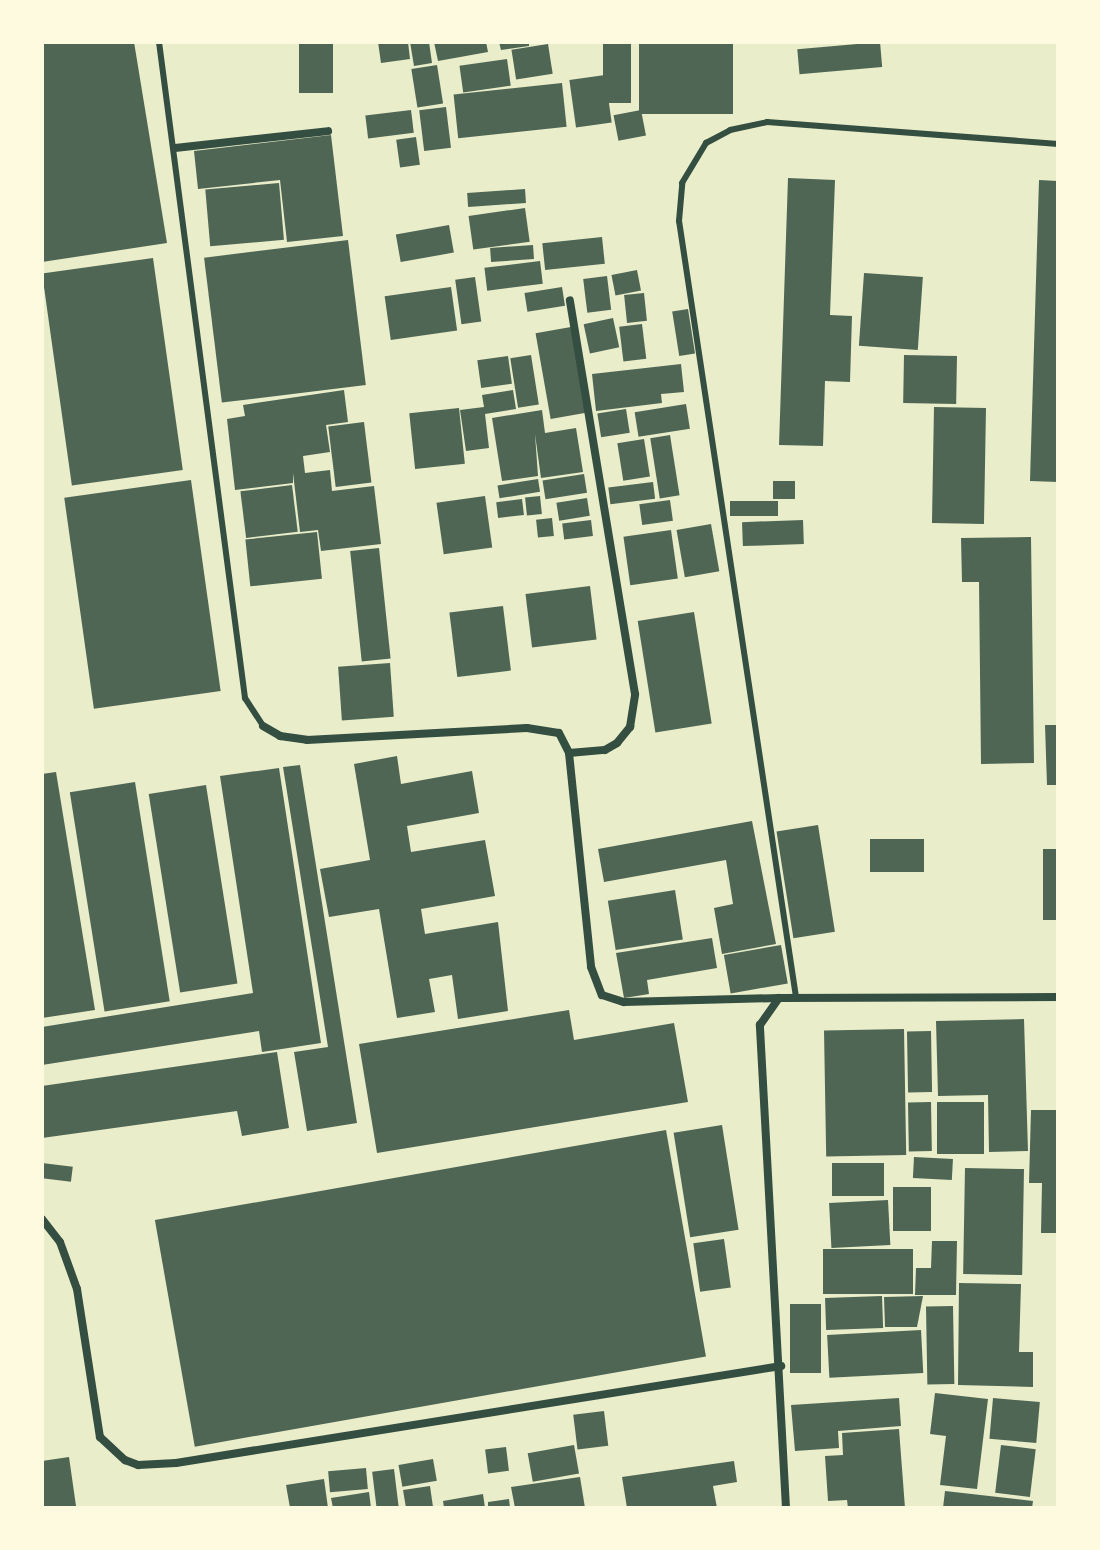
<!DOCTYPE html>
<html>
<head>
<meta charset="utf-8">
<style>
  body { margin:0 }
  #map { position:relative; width:1100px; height:1550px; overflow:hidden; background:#e9edc9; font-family:Ubuntu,sans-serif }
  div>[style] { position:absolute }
  .building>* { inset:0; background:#4f6655; transform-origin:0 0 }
  .service>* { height:6px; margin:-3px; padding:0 3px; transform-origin:3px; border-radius:3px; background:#344e41 }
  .minor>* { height:8px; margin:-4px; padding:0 4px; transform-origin:4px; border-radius:4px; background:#344e41 }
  span { translate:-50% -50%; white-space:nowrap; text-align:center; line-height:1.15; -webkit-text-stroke:8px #fefae0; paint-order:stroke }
  .frame { position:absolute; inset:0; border:44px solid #fefae0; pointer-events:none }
</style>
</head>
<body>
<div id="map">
  <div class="building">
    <i style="clip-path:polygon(42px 42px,134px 42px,167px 243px,42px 262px)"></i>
    <i style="left:299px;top:42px;width:34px;height:51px"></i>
    <i style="clip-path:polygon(378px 42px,408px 42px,410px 59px,381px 63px)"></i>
    <i style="clip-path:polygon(410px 42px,429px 42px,432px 63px,414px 66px)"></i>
    <i style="clip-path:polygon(434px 42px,486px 42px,488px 52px,438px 61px)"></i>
    <i style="clip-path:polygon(499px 42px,529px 42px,529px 46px,501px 50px)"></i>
    <i style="left:603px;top:42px;width:28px;height:61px"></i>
    <i style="left:639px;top:42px;width:94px;height:72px"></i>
    <i style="left:880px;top:42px;width:25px;height:83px;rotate:85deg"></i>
    <i style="left:548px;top:44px;width:30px;height:37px;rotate:81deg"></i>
    <i style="left:507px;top:59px;width:27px;height:48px;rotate:82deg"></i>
    <i style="left:437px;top:65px;width:39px;height:26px;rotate:81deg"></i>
    <i style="left:605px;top:75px;width:48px;height:36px;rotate:82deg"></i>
    <i style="left:562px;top:83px;width:44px;height:109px;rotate:84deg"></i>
    <i style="left:446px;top:107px;width:41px;height:27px;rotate:83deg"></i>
    <i style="left:411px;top:110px;width:23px;height:46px;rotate:83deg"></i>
    <i style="left:641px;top:110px;width:26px;height:28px;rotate:79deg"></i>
    <i style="clip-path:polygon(331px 135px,343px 236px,287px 242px,280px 180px,198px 189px,194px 151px)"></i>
    <i style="left:416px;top:137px;width:28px;height:20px;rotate:82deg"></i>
    <i style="clip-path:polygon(788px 178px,835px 180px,830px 315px,852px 316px,850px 382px,825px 381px,823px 446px,779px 445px)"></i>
    <i style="clip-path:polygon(1039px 180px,1058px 181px,1058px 482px,1030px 481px)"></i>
    <i style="left:279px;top:183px;width:57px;height:74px;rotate:85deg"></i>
    <i style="left:525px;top:189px;width:14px;height:58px;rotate:86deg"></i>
    <i style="left:525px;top:208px;width:34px;height:57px;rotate:82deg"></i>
    <i style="left:449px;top:225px;width:28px;height:54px;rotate:80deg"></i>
    <i style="left:602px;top:237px;width:27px;height:60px;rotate:84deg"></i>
    <i style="left:348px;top:240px;width:146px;height:145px;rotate:83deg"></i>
    <i style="left:533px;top:245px;width:14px;height:43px;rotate:86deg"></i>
    <i style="left:153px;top:258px;width:214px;height:112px;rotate:82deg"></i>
    <i style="left:540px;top:261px;width:23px;height:56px;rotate:83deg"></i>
    <i style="left:637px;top:270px;width:21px;height:26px;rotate:79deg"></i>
    <i style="left:864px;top:273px;width:59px;height:73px;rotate:4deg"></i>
    <i style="left:607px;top:276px;width:34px;height:24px;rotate:83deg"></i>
    <i style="left:475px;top:277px;width:45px;height:20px;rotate:82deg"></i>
    <i style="left:451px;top:287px;width:44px;height:67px;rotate:82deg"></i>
    <i style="left:562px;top:287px;width:19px;height:38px;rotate:81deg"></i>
    <i style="left:644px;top:293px;width:28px;height:20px;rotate:84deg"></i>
    <i style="left:688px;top:309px;width:45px;height:16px;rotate:81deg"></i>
    <i style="left:613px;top:318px;width:30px;height:30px;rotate:78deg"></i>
    <i style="left:642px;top:324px;width:35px;height:23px;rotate:83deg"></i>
    <i style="left:571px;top:327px;width:87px;height:36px;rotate:80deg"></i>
    <i style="left:531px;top:355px;width:50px;height:21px;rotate:81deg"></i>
    <i style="left:904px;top:355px;width:53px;height:48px;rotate:1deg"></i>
    <i style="left:508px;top:356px;width:28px;height:31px;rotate:82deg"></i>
    <i style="clip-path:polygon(681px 364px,684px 392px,661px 394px,662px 403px,596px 411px,592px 374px)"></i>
    <i style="clip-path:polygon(344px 390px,348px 422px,326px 425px,330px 452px,303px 456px,305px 473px,330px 470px,332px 491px,374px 486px,381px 544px,321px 551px,318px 530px,300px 532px,293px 473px,293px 483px,235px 490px,227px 419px,245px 416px,243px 405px)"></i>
    <i style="clip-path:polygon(513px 390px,516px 409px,485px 414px,489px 448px,466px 451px,460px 410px,484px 407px,482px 395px)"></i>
    <i style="left:686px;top:404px;width:25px;height:52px;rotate:81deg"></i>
    <i style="left:934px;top:407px;width:52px;height:116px;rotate:1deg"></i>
    <i style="left:459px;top:408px;width:56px;height:50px;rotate:84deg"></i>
    <i style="left:626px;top:409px;width:24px;height:29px;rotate:81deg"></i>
    <i style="clip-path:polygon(542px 410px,545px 433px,576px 428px,583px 472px,541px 478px,535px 434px,538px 476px,502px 481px,492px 418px)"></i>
    <i style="left:364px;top:422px;width:61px;height:36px;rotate:83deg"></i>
    <i style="left:670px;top:435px;width:61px;height:20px;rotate:81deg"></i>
    <i style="left:644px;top:439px;width:38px;height:27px;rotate:81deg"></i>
    <i style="left:584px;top:474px;width:19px;height:42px;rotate:81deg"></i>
    <i style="left:538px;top:479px;width:13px;height:41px;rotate:81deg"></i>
    <i style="left:191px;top:480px;width:213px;height:128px;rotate:82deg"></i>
    <i style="left:773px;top:481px;width:22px;height:18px"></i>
    <i style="left:653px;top:482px;width:17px;height:45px;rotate:83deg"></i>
    <i style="left:292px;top:485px;width:47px;height:52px;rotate:83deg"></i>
    <i style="left:485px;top:496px;width:52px;height:49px;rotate:82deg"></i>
    <i style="left:540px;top:496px;width:18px;height:15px;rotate:84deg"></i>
    <i style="left:587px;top:498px;width:18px;height:31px;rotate:81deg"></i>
    <i style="left:522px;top:499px;width:16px;height:26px;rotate:83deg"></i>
    <i style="left:670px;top:500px;width:21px;height:31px;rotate:82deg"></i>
    <i style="left:730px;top:501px;width:48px;height:15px"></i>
    <i style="left:552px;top:518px;width:18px;height:16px;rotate:84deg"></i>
    <i style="left:591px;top:520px;width:16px;height:29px;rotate:83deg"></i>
    <i style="left:803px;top:520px;width:24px;height:61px;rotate:88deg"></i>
    <i style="left:711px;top:524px;width:48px;height:35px;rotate:80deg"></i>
    <i style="left:671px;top:530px;width:49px;height:48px;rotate:82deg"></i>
    <i style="left:317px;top:532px;width:47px;height:72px;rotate:84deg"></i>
    <i style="clip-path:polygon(1031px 537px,1034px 763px,981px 764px,979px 582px,962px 582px,961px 538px)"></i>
    <i style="left:379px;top:548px;width:111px;height:29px;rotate:84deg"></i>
    <i style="left:590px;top:586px;width:54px;height:65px;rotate:83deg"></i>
    <i style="left:503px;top:606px;width:65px;height:54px;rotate:83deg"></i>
    <i style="left:694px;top:612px;width:113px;height:57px;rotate:81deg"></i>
    <i style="left:390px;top:663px;width:54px;height:52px;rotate:86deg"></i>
    <i style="clip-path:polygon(1045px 725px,1058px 725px,1058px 785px,1047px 785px)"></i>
    <i style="clip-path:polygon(397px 756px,401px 784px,472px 771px,479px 813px,407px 826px,411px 852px,485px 840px,495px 896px,421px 909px,425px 934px,498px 922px,508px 1011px,458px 1019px,452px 975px,429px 979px,435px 1012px,397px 1018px,379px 909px,329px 917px,320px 869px,370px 860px,354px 764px)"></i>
    <i style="clip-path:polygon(300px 765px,357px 1123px,307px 1131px,294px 1052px,328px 1047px,283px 767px)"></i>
    <i style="clip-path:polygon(279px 768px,321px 1043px,262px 1052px,259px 1031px,42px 1065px,42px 1027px,253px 993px,220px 776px)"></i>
    <i style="clip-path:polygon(56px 772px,95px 1010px,42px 1018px,42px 774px)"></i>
    <i style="left:135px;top:782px;width:222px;height:66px;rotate:81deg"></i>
    <i style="left:206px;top:785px;width:201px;height:58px;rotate:81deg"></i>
    <i style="clip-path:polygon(752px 821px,776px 944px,722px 954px,714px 908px,733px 904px,726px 860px,604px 882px,598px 849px)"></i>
    <i style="left:818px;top:825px;width:108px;height:42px;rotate:81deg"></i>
    <i style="left:870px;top:839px;width:54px;height:33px"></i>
    <i style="left:1043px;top:849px;width:15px;height:71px"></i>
    <i style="left:675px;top:890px;width:50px;height:68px;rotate:81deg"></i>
    <i style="clip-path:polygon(712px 938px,717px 968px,647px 980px,649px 994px,624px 998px,616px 953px)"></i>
    <i style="left:781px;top:945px;width:39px;height:58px;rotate:80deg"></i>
    <i style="clip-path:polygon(569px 1010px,574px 1040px,674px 1023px,688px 1102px,377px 1153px,359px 1044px)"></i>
    <i style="clip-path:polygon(1024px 1019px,1028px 1151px,989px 1152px,988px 1095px,938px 1096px,936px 1021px)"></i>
    <i style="left:904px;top:1029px;width:126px;height:80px;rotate:89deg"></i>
    <i style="left:931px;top:1031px;width:61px;height:24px;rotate:89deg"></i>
    <i style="clip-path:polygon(277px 1052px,289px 1128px,242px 1136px,237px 1111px,42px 1138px,42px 1086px)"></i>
    <i style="left:931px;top:1102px;width:49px;height:23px;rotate:89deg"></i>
    <i style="left:937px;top:1102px;width:47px;height:52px"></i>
    <i style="clip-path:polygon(1031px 1110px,1058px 1110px,1058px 1233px,1041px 1233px,1042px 1183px,1029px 1183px)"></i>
    <i style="left:722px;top:1125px;width:106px;height:49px;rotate:81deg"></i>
    <i style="left:666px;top:1130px;width:230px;height:519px;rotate:80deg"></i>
    <i style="left:914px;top:1157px;width:39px;height:21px;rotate:3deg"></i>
    <i style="left:42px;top:1163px;width:31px;height:15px;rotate:7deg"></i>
    <i style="left:832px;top:1163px;width:52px;height:33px"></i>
    <i style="left:965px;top:1168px;width:59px;height:106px;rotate:1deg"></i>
    <i style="left:893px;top:1187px;width:38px;height:44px"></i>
    <i style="left:888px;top:1200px;width:45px;height:59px;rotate:87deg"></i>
    <i style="left:724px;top:1239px;width:49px;height:31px;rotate:82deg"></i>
    <i style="clip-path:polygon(932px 1241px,957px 1241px,956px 1295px,915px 1295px,916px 1268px,931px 1268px)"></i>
    <i style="left:913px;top:1249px;width:45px;height:90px;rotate:90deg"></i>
    <i style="clip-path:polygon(959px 1283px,1021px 1284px,1019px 1352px,1033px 1352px,1033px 1387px,958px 1385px)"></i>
    <i style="left:882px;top:1296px;width:32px;height:57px;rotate:88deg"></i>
    <i style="clip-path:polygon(923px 1296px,917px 1327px,885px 1327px,884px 1297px)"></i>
    <i style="left:790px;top:1304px;width:31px;height:69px"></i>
    <i style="left:953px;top:1306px;width:78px;height:27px;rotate:89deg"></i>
    <i style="left:921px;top:1330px;width:43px;height:94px;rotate:87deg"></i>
    <i style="clip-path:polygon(935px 1393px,988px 1399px,977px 1489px,940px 1485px,946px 1436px,930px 1434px)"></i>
    <i style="clip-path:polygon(899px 1398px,901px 1426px,838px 1431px,839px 1448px,795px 1451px,791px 1405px)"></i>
    <i style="left:993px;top:1398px;width:47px;height:41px;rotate:5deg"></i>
    <i style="left:604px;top:1411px;width:35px;height:31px;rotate:83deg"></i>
    <i style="clip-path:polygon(899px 1429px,905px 1508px,848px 1508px,847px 1500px,828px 1501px,825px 1456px,843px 1455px,842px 1433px)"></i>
    <i style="left:574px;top:1445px;width:29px;height:47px;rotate:80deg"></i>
    <i style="left:1001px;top:1445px;width:35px;height:48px;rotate:7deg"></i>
    <i style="left:506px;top:1447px;width:24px;height:21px;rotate:83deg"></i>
    <i style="clip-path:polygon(69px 1457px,76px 1506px,42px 1508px,42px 1461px)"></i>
    <i style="left:433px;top:1459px;width:22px;height:35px;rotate:80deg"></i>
    <i style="clip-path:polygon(734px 1461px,737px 1482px,713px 1486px,717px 1508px,627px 1508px,622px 1477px)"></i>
    <i style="left:366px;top:1468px;width:21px;height:38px;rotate:85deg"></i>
    <i style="left:394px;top:1469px;width:39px;height:22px;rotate:83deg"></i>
    <i style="clip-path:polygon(580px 1477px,585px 1508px,515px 1508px,511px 1487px)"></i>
    <i style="clip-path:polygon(324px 1479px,328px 1508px,290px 1508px,286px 1485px)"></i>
    <i style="clip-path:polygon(430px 1486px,433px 1507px,406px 1508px,403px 1490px)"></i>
    <i style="clip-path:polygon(945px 1491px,1033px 1501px,1032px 1508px,943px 1508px)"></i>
    <i style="clip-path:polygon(369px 1492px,371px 1508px,333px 1508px,331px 1498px)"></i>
    <i style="clip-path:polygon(483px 1494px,485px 1508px,444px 1508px,443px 1501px)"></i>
    <i style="clip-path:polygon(509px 1499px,510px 1508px,488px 1508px,488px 1502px)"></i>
  </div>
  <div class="service">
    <i style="left:159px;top:42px;width:662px;rotate:82.53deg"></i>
    <i style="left:245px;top:698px;width:33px;rotate:57deg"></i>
    <i style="left:796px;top:997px;width:785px;rotate:-98.57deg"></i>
    <i style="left:679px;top:221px;width:38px;rotate:-85deg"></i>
    <i style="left:682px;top:183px;width:47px;rotate:-59deg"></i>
    <i style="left:706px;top:143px;width:27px;rotate:-28deg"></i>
    <i style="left:730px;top:130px;width:38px;rotate:-12deg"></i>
    <i style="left:767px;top:122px;width:292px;rotate:4.3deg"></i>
  </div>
  <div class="minor">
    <i style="left:175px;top:148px;width:154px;rotate:-6.3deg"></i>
    <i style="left:263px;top:726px;width:20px;rotate:30deg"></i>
    <i style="left:280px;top:736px;width:27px;rotate:8deg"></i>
    <i style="left:307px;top:740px;width:220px;rotate:-3.1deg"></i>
    <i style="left:527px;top:728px;width:32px;rotate:9deg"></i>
    <i style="left:559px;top:733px;width:22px;rotate:63deg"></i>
    <i style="left:569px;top:753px;width:215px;rotate:84.1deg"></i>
    <i style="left:591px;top:967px;width:30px;rotate:69deg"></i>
    <i style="left:602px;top:995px;width:23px;rotate:18deg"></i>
    <i style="left:624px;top:1002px;width:155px;rotate:-1.5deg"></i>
    <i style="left:569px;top:753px;width:36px;rotate:-5deg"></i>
    <i style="left:605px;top:750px;width:14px;rotate:-30deg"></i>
    <i style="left:617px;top:743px;width:21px;rotate:-51deg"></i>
    <i style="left:630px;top:727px;width:33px;rotate:-81deg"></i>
    <i style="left:635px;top:694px;width:399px;rotate:-99.4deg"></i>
    <i style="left:42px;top:1219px;width:29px;rotate:52deg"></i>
    <i style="left:60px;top:1242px;width:50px;rotate:70.1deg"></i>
    <i style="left:77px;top:1289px;width:150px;rotate:81.2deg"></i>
    <i style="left:100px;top:1437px;width:34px;rotate:43deg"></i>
    <i style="left:125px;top:1460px;width:14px;rotate:21deg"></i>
    <i style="left:138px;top:1465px;width:38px;rotate:-3deg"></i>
    <i style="left:176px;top:1463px;width:613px;rotate:-9.11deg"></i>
    <i style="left:786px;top:1508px;width:484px;rotate:-93.1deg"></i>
    <i style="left:760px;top:1025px;width:33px;rotate:-55deg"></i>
    <i style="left:779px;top:998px;width:279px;rotate:-0.2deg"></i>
  </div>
  <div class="frame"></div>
</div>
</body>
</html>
